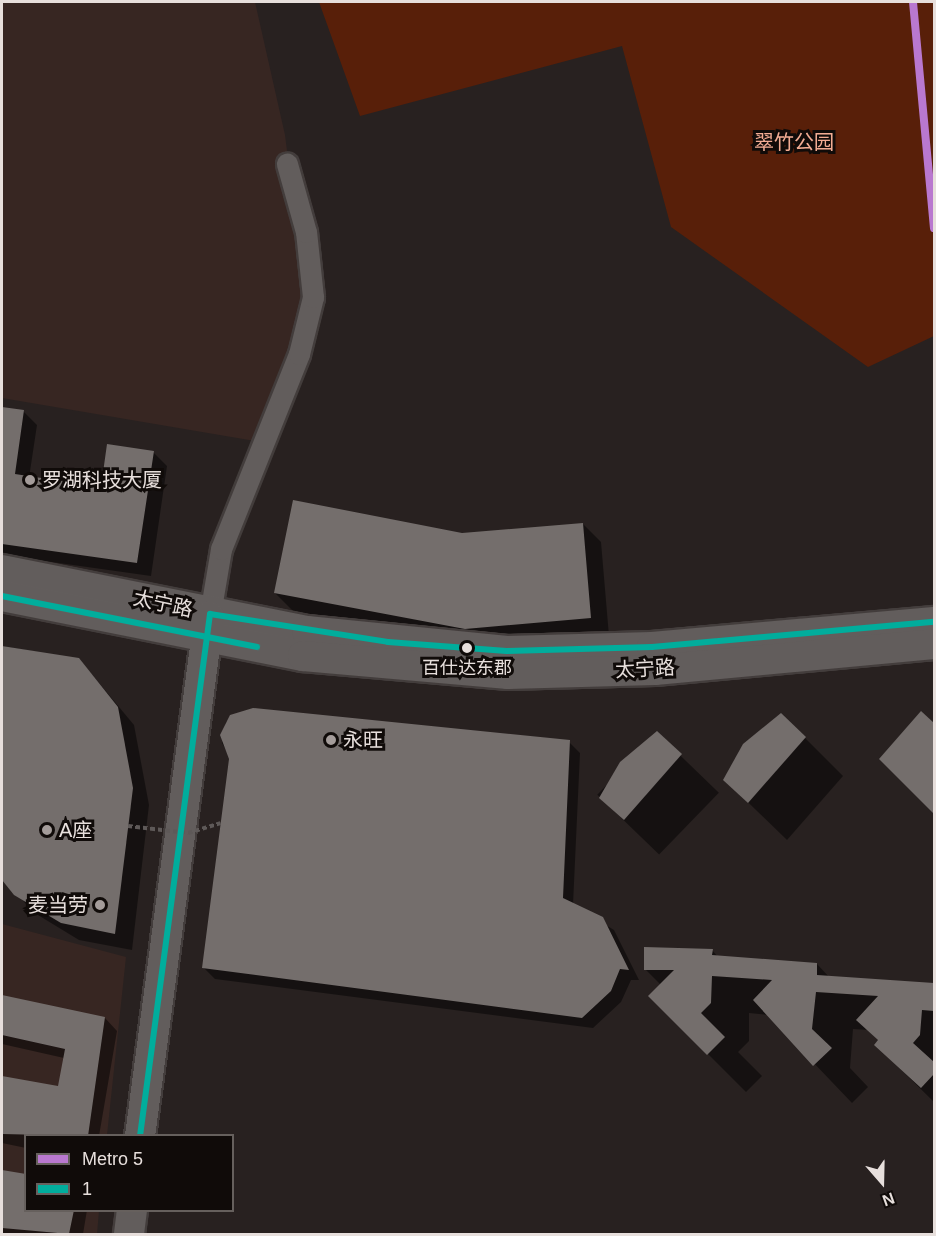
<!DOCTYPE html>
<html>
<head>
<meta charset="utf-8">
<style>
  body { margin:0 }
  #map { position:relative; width:936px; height:1236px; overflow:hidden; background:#282120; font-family:Helvetica,"Noto Sans SC",sans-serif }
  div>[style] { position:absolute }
  .built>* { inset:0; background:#372622 }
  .green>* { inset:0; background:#581f09 }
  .shadow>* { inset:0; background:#0007; transform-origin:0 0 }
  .building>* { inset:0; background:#746e6c }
  .roads { filter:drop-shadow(2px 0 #433d3c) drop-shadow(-2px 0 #433d3c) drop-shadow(0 2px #433d3c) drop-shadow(0 -2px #433d3c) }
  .street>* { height:21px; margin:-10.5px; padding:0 10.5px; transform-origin:10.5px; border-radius:10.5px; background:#625d5c }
  .secondary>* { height:30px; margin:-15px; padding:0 15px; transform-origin:15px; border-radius:15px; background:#625d5c }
  .path-bridge>* { height:4px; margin-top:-2px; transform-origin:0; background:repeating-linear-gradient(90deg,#5e5958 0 4.5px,transparent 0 7.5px) }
  .bus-1>* { height:6px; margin:-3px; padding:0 3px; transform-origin:3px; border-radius:3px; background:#01ad9c }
  .metro-1>* { height:8px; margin:-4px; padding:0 4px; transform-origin:4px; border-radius:4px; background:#b978cf }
  .dots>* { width:16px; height:16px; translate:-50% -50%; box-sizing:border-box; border:3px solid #100b09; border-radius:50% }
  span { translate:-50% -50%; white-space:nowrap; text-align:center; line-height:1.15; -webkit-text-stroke:6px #100b09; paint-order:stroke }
  .bus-label { font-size:18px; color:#e7dfdc }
  .park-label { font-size:20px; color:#f2ac93 }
  .poi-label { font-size:20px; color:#e7dfdc }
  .left { translate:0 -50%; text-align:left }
  .right { translate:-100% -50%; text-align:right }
  .street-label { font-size:20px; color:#e7dfdc }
  .frame { position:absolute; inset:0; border:3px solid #e7dfdc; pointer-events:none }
  .legend { position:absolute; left:24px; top:1134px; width:210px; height:78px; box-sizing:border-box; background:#100b09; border:2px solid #66605d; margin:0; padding:8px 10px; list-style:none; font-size:18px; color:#e7dfdc }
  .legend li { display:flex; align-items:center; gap:12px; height:30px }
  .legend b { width:30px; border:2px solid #66605d }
  .north { position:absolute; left:852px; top:1152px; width:60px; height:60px; -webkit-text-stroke:4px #100b09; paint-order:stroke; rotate:160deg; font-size:16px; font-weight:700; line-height:24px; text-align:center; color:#e7dfdc }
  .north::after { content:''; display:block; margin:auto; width:21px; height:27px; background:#e7dfdc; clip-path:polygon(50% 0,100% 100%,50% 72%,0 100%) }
</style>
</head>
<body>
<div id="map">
  <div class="built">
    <i style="clip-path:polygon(2px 2px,255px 2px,285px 135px,306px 303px,255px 441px,2px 398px)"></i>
    <i style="clip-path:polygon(2px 924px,126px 957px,107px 1135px,26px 1136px,26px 1210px,99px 1211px,97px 1234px,2px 1234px)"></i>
  </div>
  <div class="green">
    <i style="clip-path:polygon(319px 2px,934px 2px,934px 336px,868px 367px,671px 227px,622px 46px,360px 116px)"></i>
  </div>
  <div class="shadow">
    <i style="clip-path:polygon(2px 408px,23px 411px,37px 425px,29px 478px,102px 488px,153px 452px,167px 466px,151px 576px,2px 555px)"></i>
    <i style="clip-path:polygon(583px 524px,601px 542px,609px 636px,484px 647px,293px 611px,275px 593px,462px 535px)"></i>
    <i style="clip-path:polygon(2px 646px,79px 659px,134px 725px,149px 805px,132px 950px,79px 940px,33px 912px,2px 877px)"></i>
    <i style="clip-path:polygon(253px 710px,569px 742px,580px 753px,573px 905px,614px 930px,639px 980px,631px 980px,621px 1002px,593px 1028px,215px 979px,204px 968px,231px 759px,222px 743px,226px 722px)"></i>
    <i style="clip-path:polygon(921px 713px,934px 723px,934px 812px,881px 759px)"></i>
    <i style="left:657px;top:733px;width:86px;height:86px;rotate:44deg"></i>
    <i style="clip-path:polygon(805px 738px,843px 776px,787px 840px,725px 780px)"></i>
    <i style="clip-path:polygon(712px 950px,718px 957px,817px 964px,830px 978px,934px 984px,934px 1102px,876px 1045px,879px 1041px,868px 1030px,853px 1029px,850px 1068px,868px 1087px,852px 1103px,768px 1015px,749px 1013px,749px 1041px,738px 1052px,762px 1076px,746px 1092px,650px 996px,661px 985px,645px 969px)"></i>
    <i style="clip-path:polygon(2px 997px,105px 1018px,117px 1031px,99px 1136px,26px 1136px,26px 1148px,2px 1143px,2px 1077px,59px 1088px,64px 1058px,2px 1044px)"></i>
    <i style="clip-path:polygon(2px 1172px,26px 1176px,26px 1210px,87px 1210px,83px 1234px,2px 1234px)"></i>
  </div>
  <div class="building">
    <i style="clip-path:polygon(2px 407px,24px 410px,15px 474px,101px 487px,107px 444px,154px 451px,137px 563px,2px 544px)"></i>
    <i style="clip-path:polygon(293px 500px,462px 533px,583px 523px,591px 618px,465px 629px,274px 593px)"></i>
    <i style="clip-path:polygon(2px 646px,79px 658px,118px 707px,133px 788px,115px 934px,61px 923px,14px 895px,2px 880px)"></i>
    <i style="clip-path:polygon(253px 708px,570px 740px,563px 898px,603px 917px,629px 970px,620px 969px,611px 991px,582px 1018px,202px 968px,229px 759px,220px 735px,230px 715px)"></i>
    <i style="clip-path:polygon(921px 711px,934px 723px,934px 814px,879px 759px)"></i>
    <i style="clip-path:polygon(781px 713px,806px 737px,748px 803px,723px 780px,743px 744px)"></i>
    <i style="clip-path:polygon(657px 731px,682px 754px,624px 820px,599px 798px,620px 762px)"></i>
    <i style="clip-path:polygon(644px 947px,713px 949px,712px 955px,817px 963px,817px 975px,934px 983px,934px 1011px,922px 1010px,920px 1035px,913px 1043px,934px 1062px,934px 1074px,921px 1088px,874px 1045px,878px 1040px,856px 1020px,878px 996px,816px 992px,812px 1029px,832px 1048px,813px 1066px,753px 1000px,772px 980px,712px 976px,711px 1003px,701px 1013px,725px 1037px,707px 1055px,648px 996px,674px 970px,644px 970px)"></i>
    <i style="clip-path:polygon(2px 995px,105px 1017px,88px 1136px,2px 1134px,2px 1076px,58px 1086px,65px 1049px,2px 1035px)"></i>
    <i style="clip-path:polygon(2px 1170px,26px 1174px,26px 1210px,74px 1210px,69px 1234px,2px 1228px)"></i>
  </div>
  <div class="roads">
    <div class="street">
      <i style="left:210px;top:614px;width:66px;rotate:-80.4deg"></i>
      <i style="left:221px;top:549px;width:210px;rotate:-68.2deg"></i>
      <i style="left:299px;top:354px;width:59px;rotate:-76.2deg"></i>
      <i style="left:313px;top:297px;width:65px;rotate:-96.1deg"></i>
      <i style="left:306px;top:232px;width:71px;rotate:-105.6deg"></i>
    </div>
    <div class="secondary">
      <i style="left:2px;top:570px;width:311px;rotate:11.3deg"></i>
      <i style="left:307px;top:631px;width:201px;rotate:5.7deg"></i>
      <i style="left:507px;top:651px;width:145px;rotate:-1.6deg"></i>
      <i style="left:652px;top:647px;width:283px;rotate:-5.1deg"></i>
      <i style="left:2px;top:596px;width:307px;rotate:11.3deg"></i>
      <i style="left:303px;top:656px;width:206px;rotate:5deg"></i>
      <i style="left:508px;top:674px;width:147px;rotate:-1.6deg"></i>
      <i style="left:655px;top:670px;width:280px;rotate:-5.3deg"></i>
      <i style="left:140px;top:1136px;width:524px;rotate:-82.43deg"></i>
      <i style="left:129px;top:1234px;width:24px;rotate:-83deg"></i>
    </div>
  </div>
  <div class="path-bridge">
    <i style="left:128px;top:826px;width:60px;rotate:6.7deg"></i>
    <i style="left:188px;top:833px;width:34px;rotate:-17deg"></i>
  </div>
  <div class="bus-1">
    <i style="left:2px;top:596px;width:260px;rotate:11.3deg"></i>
    <i style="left:140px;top:1136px;width:527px;rotate:-82.36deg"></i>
    <i style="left:210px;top:614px;width:180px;rotate:8.9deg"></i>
    <i style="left:388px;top:642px;width:119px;rotate:4.3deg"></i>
    <i style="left:507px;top:651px;width:145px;rotate:-1.6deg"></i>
    <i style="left:652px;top:647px;width:283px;rotate:-5.1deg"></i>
  </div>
  <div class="metro-1">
    <i style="left:913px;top:2px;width:227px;rotate:84.7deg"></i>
  </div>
  <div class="dots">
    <i style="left:30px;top:480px;background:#a49c9a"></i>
    <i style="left:467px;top:648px;background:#e7dfdc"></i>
    <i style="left:331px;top:740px;background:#a49c9a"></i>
    <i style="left:47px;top:830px;background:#a49c9a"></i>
    <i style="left:100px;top:905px;background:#a49c9a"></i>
  </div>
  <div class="bus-label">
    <span style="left:467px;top:668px">百仕达东郡</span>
  </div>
  <div class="park-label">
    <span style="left:794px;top:142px">翠竹公园</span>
  </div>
  <div class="poi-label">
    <span class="left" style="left:42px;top:480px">罗湖科技大厦</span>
    <span class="left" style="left:343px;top:740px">永旺</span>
    <span class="left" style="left:59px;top:830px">A座</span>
    <span class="right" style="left:88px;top:905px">麦当劳</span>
  </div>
  <div class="street-label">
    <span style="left:163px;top:604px;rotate:12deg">太宁路</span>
    <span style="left:645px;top:669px;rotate:-3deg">太宁路</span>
  </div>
  <div class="frame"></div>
  <ul class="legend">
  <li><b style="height:8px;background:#b978cf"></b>Metro 5</li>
  <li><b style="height:8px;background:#01ad9c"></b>1</li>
  </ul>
  <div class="north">N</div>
</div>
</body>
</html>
